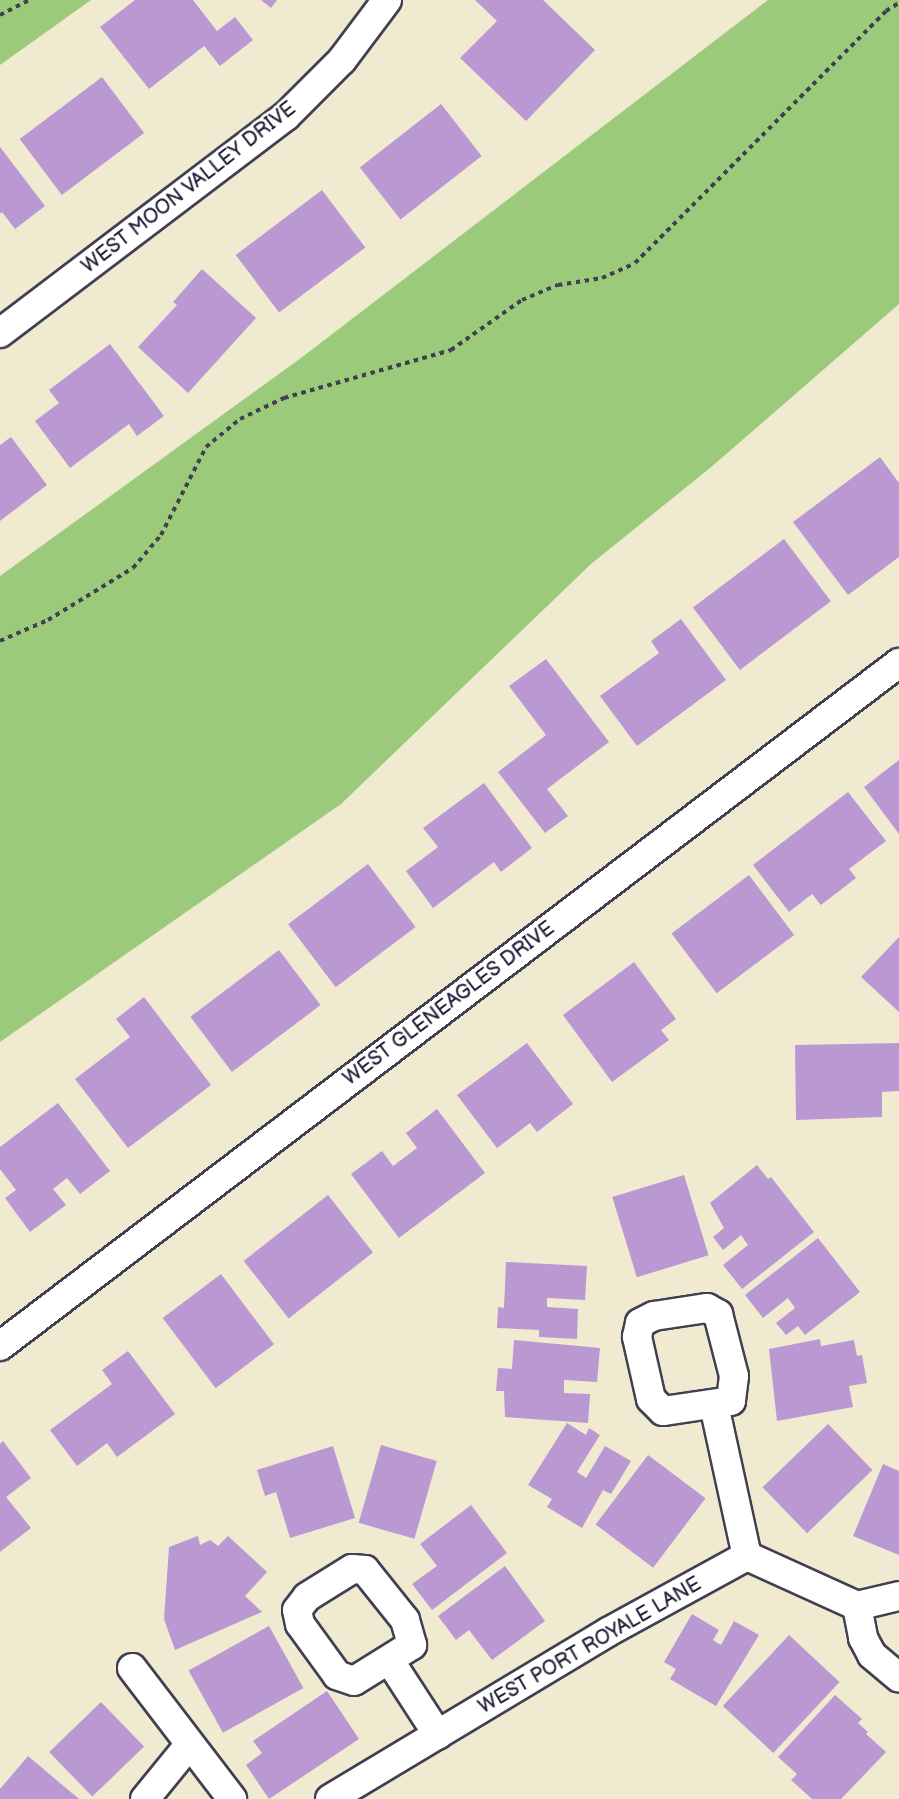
<!DOCTYPE html>
<html>
<head>
<meta charset="utf-8">
<style>
  body { margin:0 }
  #map { position:relative; width:899px; height:1799px; overflow:hidden; background:#f0ead1; font-family:"Balsamiq Sans",sans-serif }
  div>[style] { position:absolute }
  .green>* { inset:0; background:#9bcb7a }
  .building>* { inset:0; background:#ba99d3; transform-origin:0 0 }
  .path>* { height:4px; margin-top:-2px; transform-origin:0; background:repeating-linear-gradient(90deg,#414052 0 4.5px,transparent 0 9px) }
  .roads { filter:drop-shadow(2px 0 #414052) drop-shadow(-2px 0 #414052) drop-shadow(0 2px #414052) drop-shadow(0 -2px #414052) }
  .minor>* { height:28px; margin:-14px; padding:0 14px; transform-origin:14px; border-radius:14px; background:#fff }
  span { translate:-50% -50%; white-space:nowrap; text-align:center; line-height:1.15; -webkit-text-stroke:5px #fff; paint-order:stroke }
  .street-label { font-size:20px; color:#22223b }
</style>
</head>
<body>
<div id="map">
  <div class="green">
    <i style="clip-path:polygon(0 0,91px 0,0 65px)"></i>
    <i style="clip-path:polygon(768px 0,899px 0,899px 304px,710px 468px,591px 564px,341px 804px,0 1042px,0 576px,301px 358px)"></i>
  </div>
  <div class="building">
    <i style="clip-path:polygon(135px 0,193px 0,217px 31px,235px 17px,253px 40px,220px 66px,204px 46px,149px 89px,100px 27px)"></i>
    <i style="clip-path:polygon(261px 0,277px 0,271px 8px)"></i>
    <i style="clip-path:polygon(475px 0,543px 0,595px 50px,526px 121px,460px 58px,497px 21px)"></i>
    <i style="left:102px;top:77px;width:70px;height:103px;rotate:53deg"></i>
    <i style="left:441px;top:104px;width:66px;height:103px;rotate:52deg"></i>
    <i style="clip-path:polygon(0 147px,45px 206px,15px 229px,2px 212px,0 214px)"></i>
    <i style="left:322px;top:190px;width:72px;height:108px;rotate:53deg"></i>
    <i style="clip-path:polygon(202px 269px,256px 318px,188px 393px,138px 347px,177px 305px,173px 302px)"></i>
    <i style="clip-path:polygon(110px 344px,164px 416px,137px 436px,129px 424px,70px 468px,35px 421px,59px 403px,49px 390px)"></i>
    <i style="clip-path:polygon(11px 437px,47px 485px,0 521px,0 445px)"></i>
    <i style="clip-path:polygon(880px 457px,899px 483px,899px 557px,848px 595px,793px 522px)"></i>
    <i style="left:784px;top:539px;width:78px;height:114px;rotate:53deg"></i>
    <i style="clip-path:polygon(681px 619px,726px 680px,637px 746px,600px 696px,659px 653px,651px 641px)"></i>
    <i style="clip-path:polygon(546px 659px,609px 742px,547px 789px,568px 816px,545px 833px,498px 772px,546px 735px,509px 686px)"></i>
    <i style="clip-path:polygon(899px 760px,899px 834px,864px 787px)"></i>
    <i style="clip-path:polygon(484px 783px,532px 848px,501px 872px,494px 862px,433px 908px,406px 871px,438px 847px,423px 828px)"></i>
    <i style="clip-path:polygon(848px 792px,886px 841px,849px 869px,856px 878px,821px 905px,812px 894px,789px 912px,753px 865px)"></i>
    <i style="left:368px;top:864px;width:79px;height:100px;rotate:53deg"></i>
    <i style="left:749px;top:875px;width:75px;height:97px;rotate:53deg"></i>
    <i style="clip-path:polygon(899px 937px,899px 1012px,861px 977px)"></i>
    <i style="left:279px;top:950px;width:69px;height:111px;rotate:53deg"></i>
    <i style="clip-path:polygon(634px 962px,676px 1019px,661px 1030px,669px 1040px,612px 1082px,563px 1015px)"></i>
    <i style="clip-path:polygon(144px 997px,211px 1085px,128px 1148px,75px 1079px,130px 1037px,116px 1019px)"></i>
    <i style="clip-path:polygon(527px 1043px,573px 1104px,537px 1132px,530px 1123px,497px 1148px,457px 1095px)"></i>
    <i style="clip-path:polygon(899px 1043px,899px 1091px,882px 1092px,882px 1117px,796px 1120px,795px 1045px)"></i>
    <i style="clip-path:polygon(58px 1103px,110px 1171px,80px 1194px,67px 1178px,53px 1189px,66px 1205px,30px 1232px,5px 1198px,16px 1190px,0 1169px,0 1147px)"></i>
    <i style="clip-path:polygon(437px 1109px,485px 1173px,399px 1238px,351px 1174px,382px 1151px,393px 1166px,417px 1148px,406px 1133px)"></i>
    <i style="clip-path:polygon(757px 1165px,768px 1179px,771px 1177px,814px 1232px,742px 1289px,723px 1265px,748px 1245px,741px 1235px,723px 1250px,713px 1237px,724px 1228px,710px 1203px)"></i>
    <i style="left:684px;top:1175px;width:84px;height:75px;rotate:73deg"></i>
    <i style="left:328px;top:1195px;width:73px;height:107px;rotate:52deg"></i>
    <i style="clip-path:polygon(818px 1238px,860px 1292px,805px 1335px,798px 1326px,786px 1335px,776px 1323px,795px 1308px,788px 1298px,763px 1318px,745px 1295px)"></i>
    <i style="clip-path:polygon(506px 1262px,587px 1266px,585px 1300px,547px 1298px,547px 1307px,578px 1309px,577px 1339px,539px 1337px,539px 1330px,497px 1328px,498px 1307px,504px 1308px)"></i>
    <i style="left:221px;top:1274px;width:88px;height:73px;rotate:53deg"></i>
    <i style="clip-path:polygon(820px 1339px,821px 1346px,854px 1340px,857px 1356px,862px 1355px,867px 1383px,849px 1386px,853px 1407px,777px 1421px,769px 1349px)"></i>
    <i style="clip-path:polygon(514px 1340px,600px 1348px,597px 1382px,564px 1380px,564px 1393px,590px 1394px,588px 1423px,505px 1417px,504px 1391px,496px 1391px,498px 1368px,512px 1369px)"></i>
    <i style="clip-path:polygon(128px 1351px,175px 1414px,117px 1457px,107px 1443px,77px 1466px,50px 1430px,112px 1384px,102px 1370px)"></i>
    <i style="clip-path:polygon(567px 1423px,586px 1435px,589px 1428px,600px 1435px,577px 1472px,586px 1478px,605px 1446px,631px 1461px,611px 1494px,603px 1490px,582px 1528px,547px 1507px,552px 1499px,528px 1485px)"></i>
    <i style="left:828px;top:1424px;width:64px;height:91px;rotate:46deg"></i>
    <i style="clip-path:polygon(3px 1441px,31px 1478px,6px 1497px,31px 1528px,0 1552px,0 1444px)"></i>
    <i style="left:381px;top:1445px;width:58px;height:81px;rotate:16deg"></i>
    <i style="clip-path:polygon(333px 1446px,355px 1518px,290px 1538px,276px 1492px,265px 1496px,257px 1470px)"></i>
    <i style="left:648px;top:1455px;width:72px;height:87px;rotate:37deg"></i>
    <i style="clip-path:polygon(883px 1464px,899px 1471px,899px 1555px,853px 1536px)"></i>
    <i style="clip-path:polygon(471px 1505px,507px 1553px,432px 1610px,412px 1584px,437px 1566px,420px 1544px)"></i>
    <i style="clip-path:polygon(198px 1536px,200px 1545px,210px 1540px,218px 1546px,228px 1536px,267px 1572px,245px 1596px,262px 1612px,175px 1650px,164px 1619px,169px 1547px)"></i>
    <i style="clip-path:polygon(505px 1566px,545px 1621px,492px 1660px,469px 1630px,456px 1640px,438px 1616px)"></i>
    <i style="clip-path:polygon(692px 1614px,719px 1630px,713px 1640px,721px 1645px,734px 1621px,759px 1635px,716px 1706px,670px 1679px,676px 1669px,664px 1662px)"></i>
    <i style="left:269px;top:1626px;width:71px;height:92px;rotate:61deg"></i>
    <i style="left:789px;top:1635px;width:69px;height:97px;rotate:43deg"></i>
    <i style="clip-path:polygon(327px 1691px,359px 1739px,269px 1799px,246px 1765px,262px 1753px,253px 1741px)"></i>
    <i style="clip-path:polygon(835px 1695px,862px 1719px,858px 1723px,868px 1732px,866px 1734px,886px 1752px,841px 1799px,812px 1799px,791px 1780px,797px 1774px,778px 1757px)"></i>
    <i style="left:101px;top:1702px;width:62px;height:72px;rotate:46deg"></i>
    <i style="clip-path:polygon(28px 1756px,79px 1799px,0 1799px,0 1789px)"></i>
  </div>
  <div class="path">
    <i style="left:0;top:15px;width:34px;rotate:-27deg"></i>
    <i style="left:0;top:641px;width:52px;rotate:-23.6deg"></i>
    <i style="left:48px;top:620px;width:100px;rotate:-31.5deg"></i>
    <i style="left:133px;top:568px;width:43px;rotate:-49.7deg"></i>
    <i style="left:161px;top:535px;width:99px;rotate:-62.9deg"></i>
    <i style="left:206px;top:447px;width:44px;rotate:-39.5deg"></i>
    <i style="left:240px;top:419px;width:49px;rotate:-25.5deg"></i>
    <i style="left:284px;top:398px;width:174px;rotate:-16deg"></i>
    <i style="left:451px;top:350px;width:87px;rotate:-35.2deg"></i>
    <i style="left:522px;top:300px;width:39px;rotate:-23deg"></i>
    <i style="left:558px;top:285px;width:45px;rotate:-9deg"></i>
    <i style="left:602px;top:278px;width:36px;rotate:-24deg"></i>
    <i style="left:635px;top:263px;width:356px;rotate:-45.1deg"></i>
    <i style="left:886px;top:11px;width:15px;rotate:-32deg"></i>
  </div>
  <div class="roads">
    <div class="minor">
      <i style="left:0;top:333px;width:359px;rotate:-37.2deg"></i>
      <i style="left:286px;top:116px;width:79px;rotate:-45deg"></i>
      <i style="left:342px;top:60px;width:75px;rotate:-53.1deg"></i>
      <i style="left:707px;top:1308px;width:13px;rotate:29deg"></i>
      <i style="left:718px;top:1314px;width:64px;rotate:75.5deg"></i>
      <i style="left:734px;top:1376px;width:25px;rotate:97deg"></i>
      <i style="left:731px;top:1401px;width:69px;rotate:171.6deg"></i>
      <i style="left:663px;top:1411px;width:17px;rotate:-135deg"></i>
      <i style="left:651px;top:1399px;width:64px;rotate:-102.7deg"></i>
      <i style="left:637px;top:1337px;width:14px;rotate:-78deg"></i>
      <i style="left:640px;top:1323px;width:16px;rotate:-27deg"></i>
      <i style="left:654px;top:1316px;width:54px;rotate:-8.6deg"></i>
      <i style="left:0;top:1346px;width:1129px;rotate:-37.23deg"></i>
      <i style="left:714px;top:1405px;width:155px;rotate:77.7deg"></i>
      <i style="left:352px;top:1569px;width:13px;rotate:4deg"></i>
      <i style="left:365px;top:1570px;width:64px;rotate:51.3deg"></i>
      <i style="left:405px;top:1620px;width:26px;rotate:74deg"></i>
      <i style="left:412px;top:1645px;width:68px;rotate:148.2deg"></i>
      <i style="left:354px;top:1681px;width:18px;rotate:-161deg"></i>
      <i style="left:337px;top:1675px;width:63px;rotate:-126deg"></i>
      <i style="left:300px;top:1624px;width:14px;rotate:-102deg"></i>
      <i style="left:297px;top:1610px;width:16px;rotate:-52deg"></i>
      <i style="left:307px;top:1597px;width:53px;rotate:-31.9deg"></i>
      <i style="left:899px;top:1596px;width:43px;rotate:166.6deg"></i>
      <i style="left:857px;top:1606px;width:33px;rotate:79deg"></i>
      <i style="left:863px;top:1638px;width:19px;rotate:62deg"></i>
      <i style="left:872px;top:1655px;width:35px;rotate:40deg"></i>
      <i style="left:390px;top:1661px;width:88px;rotate:57deg"></i>
      <i style="left:132px;top:1668px;width:165px;rotate:52.6deg"></i>
      <i style="left:145px;top:1799px;width:70px;rotate:-50.8deg"></i>
      <i style="left:330px;top:1799px;width:324px;rotate:-31deg"></i>
      <i style="left:608px;top:1632px;width:158px;rotate:-28.7deg"></i>
      <i style="left:747px;top:1556px;width:121px;rotate:24.4deg"></i>
    </div>
  </div>
  <div class="street-label">
    <span style="left:189px;top:188px;rotate:-38deg">WEST MOON VALLEY DRIVE</span>
    <span style="left:449px;top:1004px;rotate:-37deg">WEST GLENEAGLES DRIVE</span>
    <span style="left:590px;top:1646px;rotate:-30deg">WEST PORT ROYALE LANE</span>
  </div>
</div>
</body>
</html>
